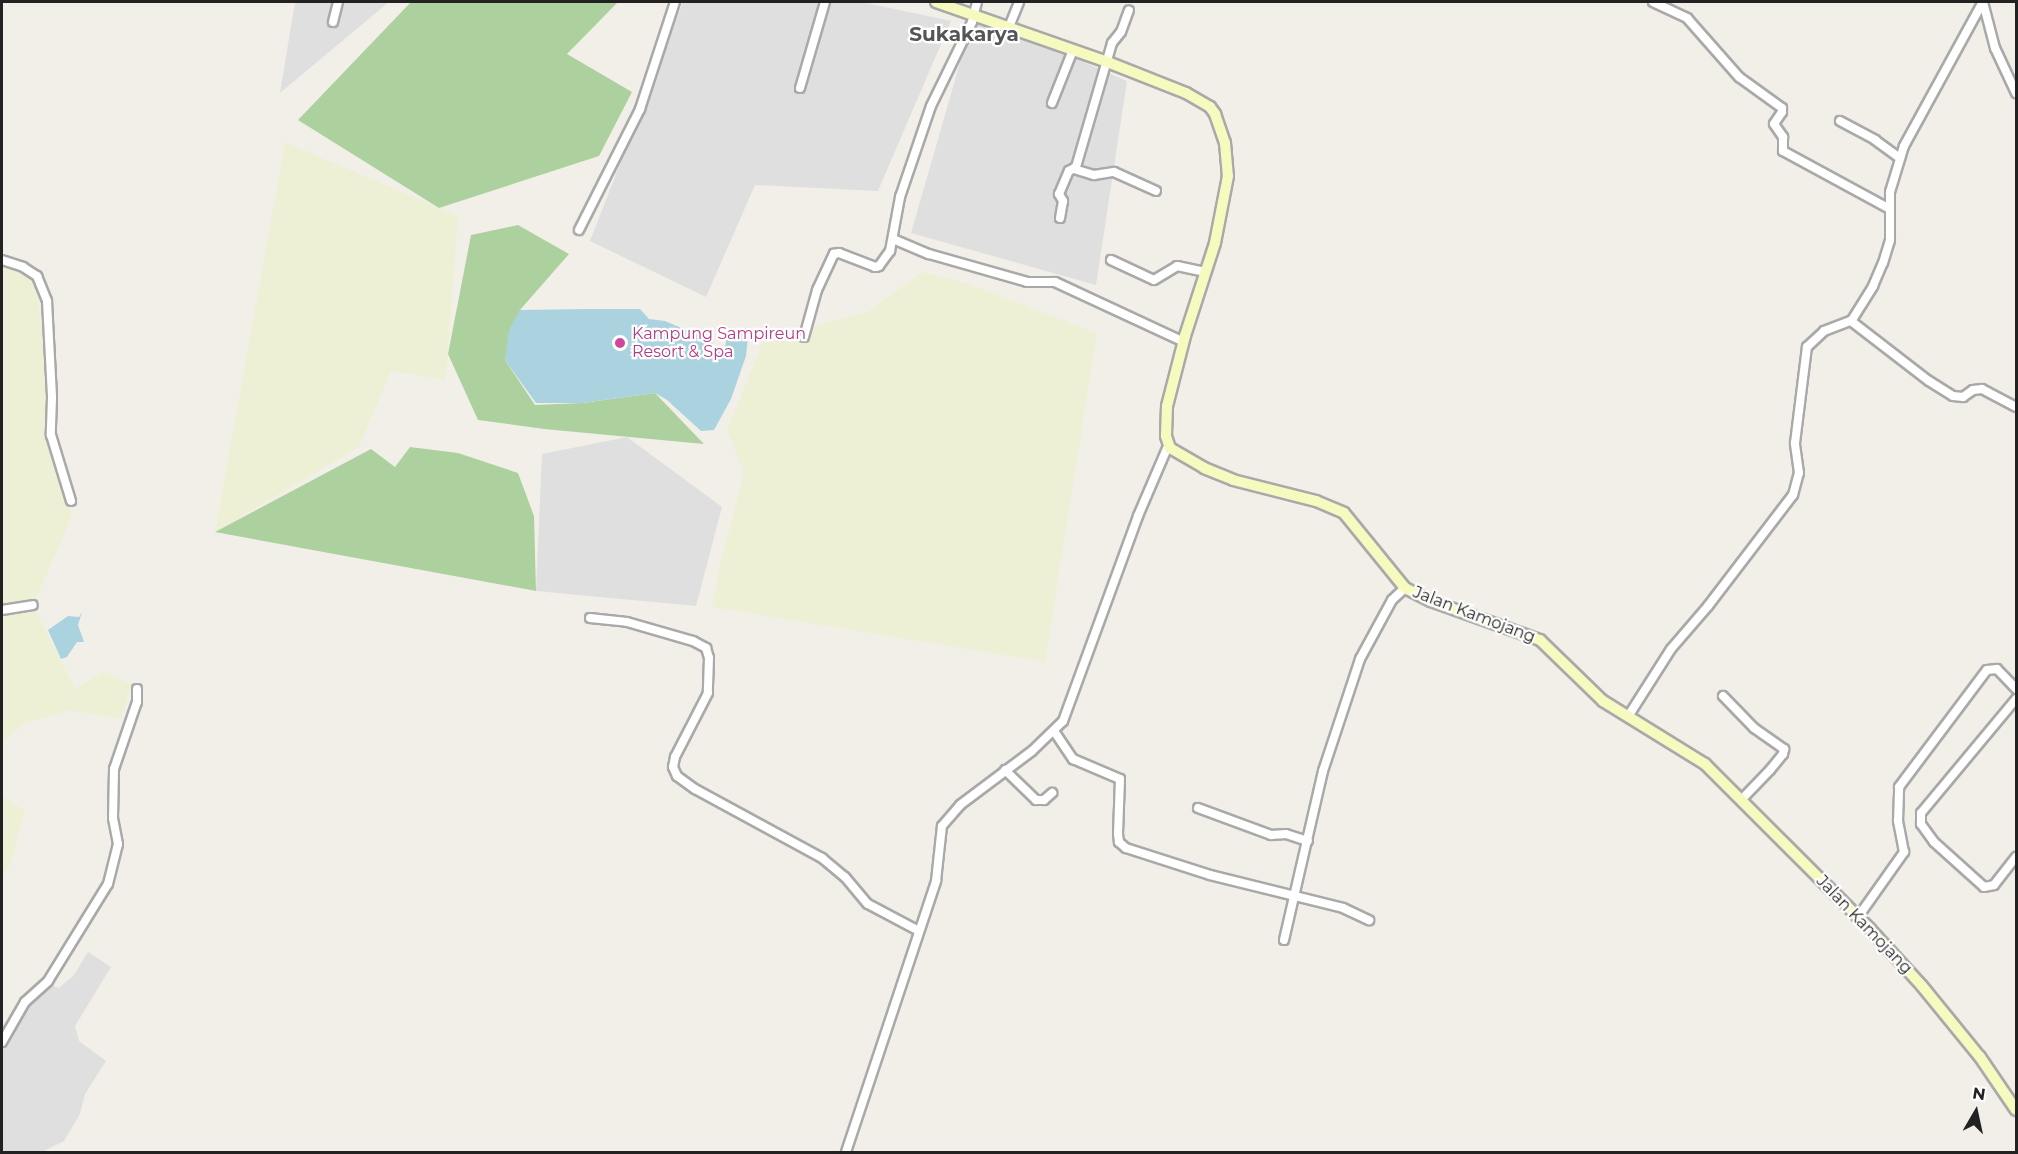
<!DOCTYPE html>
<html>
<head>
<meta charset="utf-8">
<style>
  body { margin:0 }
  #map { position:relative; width:2018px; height:1154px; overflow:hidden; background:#f2efe9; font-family:Montserrat,sans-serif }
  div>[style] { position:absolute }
  .residential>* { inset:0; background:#e0dfdf }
  .farmland>* { inset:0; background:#eef0d5 }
  .forest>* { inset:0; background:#add19e }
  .water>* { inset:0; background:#aad3df }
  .roads { filter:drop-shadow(2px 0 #a9a9a9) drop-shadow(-2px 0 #a9a9a9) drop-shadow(0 2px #a9a9a9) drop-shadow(0 -2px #a9a9a9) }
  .street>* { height:8px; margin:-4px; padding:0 4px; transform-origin:4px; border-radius:4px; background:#fff }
  .secondary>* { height:10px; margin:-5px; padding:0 5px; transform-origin:5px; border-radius:5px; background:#f7fabf }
  .dots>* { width:16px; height:16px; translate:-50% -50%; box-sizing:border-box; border:3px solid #fff; border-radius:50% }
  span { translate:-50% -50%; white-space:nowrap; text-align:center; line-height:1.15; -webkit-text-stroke:4.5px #fff; paint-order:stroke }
  .hotel-label { font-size:16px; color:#b23c85 }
  .left { translate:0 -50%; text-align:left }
  .street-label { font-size:16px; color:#222 }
  .quarter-label { font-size:20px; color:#555; font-weight:700 }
  .frame { position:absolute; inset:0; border:3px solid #222; pointer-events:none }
  .north { position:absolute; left:1946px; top:1082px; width:60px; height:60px; -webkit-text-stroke:4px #fff; paint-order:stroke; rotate:9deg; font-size:16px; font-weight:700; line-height:24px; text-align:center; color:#222 }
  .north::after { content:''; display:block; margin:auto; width:21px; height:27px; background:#222; clip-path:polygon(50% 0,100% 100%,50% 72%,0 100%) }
</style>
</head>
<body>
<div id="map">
  <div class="residential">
    <i style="clip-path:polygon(295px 2px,389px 2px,280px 93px)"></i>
    <i style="clip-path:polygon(683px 2px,862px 2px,951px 21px,878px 191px,755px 185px,706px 297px,590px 241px)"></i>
    <i style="clip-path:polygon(974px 14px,1127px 81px,1096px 285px,911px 233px)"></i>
    <i style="clip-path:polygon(627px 437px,722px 507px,696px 606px,536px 591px,542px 454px)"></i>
    <i style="clip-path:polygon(88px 952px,111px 967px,75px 1026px,79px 1041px,106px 1061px,85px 1094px,80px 1114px,64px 1141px,42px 1152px,2px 1152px,2px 1040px,25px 1002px,46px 983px,59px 988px,74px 975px)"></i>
  </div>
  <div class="farmland">
    <i style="clip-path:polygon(285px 142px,458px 216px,446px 380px,391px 371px,359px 447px,215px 532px)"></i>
    <i style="clip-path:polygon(2px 253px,32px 273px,50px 364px,51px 435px,72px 517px,33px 605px,75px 689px,102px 672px,132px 684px,121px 719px,69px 710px,24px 724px,3px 742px,2px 754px)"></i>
    <i style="clip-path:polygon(922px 272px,966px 283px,1097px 333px,1045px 662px,712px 607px,718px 573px,744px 473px,727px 430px,764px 339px,868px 312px)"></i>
    <i style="clip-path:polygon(2px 796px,25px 811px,10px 865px,2px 877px)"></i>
  </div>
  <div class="forest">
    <i style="clip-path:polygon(411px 2px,618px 2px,567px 54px,632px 92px,599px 156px,439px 208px,298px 120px)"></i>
    <i style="clip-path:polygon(518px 225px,569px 254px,520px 310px,505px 360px,535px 405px,582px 403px,655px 393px,704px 444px,544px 429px,478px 420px,448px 354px,471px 235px)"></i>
    <i style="clip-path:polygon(410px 447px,458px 453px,518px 473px,534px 516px,536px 591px,215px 532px,371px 449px,395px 467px)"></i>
  </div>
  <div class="water">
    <i style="clip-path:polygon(588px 309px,640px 309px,649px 319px,665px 321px,712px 341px,713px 348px,725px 349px,727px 336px,738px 328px,749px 328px,746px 356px,731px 399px,714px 430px,701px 431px,667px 400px,655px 393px,582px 403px,536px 403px,505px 360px,509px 330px,520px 310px)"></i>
    <i style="clip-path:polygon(82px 612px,78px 625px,84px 642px,77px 642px,67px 657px,61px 659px,48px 630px,68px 616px,79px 617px)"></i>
  </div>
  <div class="roads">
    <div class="street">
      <i style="left:1653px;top:2px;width:38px;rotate:25deg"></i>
      <i style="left:1687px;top:18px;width:79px;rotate:48.6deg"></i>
      <i style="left:1739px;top:77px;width:53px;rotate:35.8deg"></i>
      <i style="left:1782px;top:108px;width:4px;rotate:90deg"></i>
      <i style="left:1782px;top:112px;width:14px;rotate:124deg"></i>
      <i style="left:1774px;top:124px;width:16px;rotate:55deg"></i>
      <i style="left:1783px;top:137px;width:14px;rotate:90deg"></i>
      <i style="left:1783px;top:151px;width:119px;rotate:28.5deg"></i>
      <i style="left:1983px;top:2px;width:48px;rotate:75.4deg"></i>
      <i style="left:1995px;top:48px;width:50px;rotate:65deg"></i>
      <i style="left:333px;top:22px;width:21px;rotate:-76deg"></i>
      <i style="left:1009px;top:27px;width:27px;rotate:-68deg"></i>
      <i style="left:800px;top:88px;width:90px;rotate:-73.8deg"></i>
      <i style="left:1052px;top:103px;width:57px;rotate:-68.4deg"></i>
      <i style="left:1840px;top:121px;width:40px;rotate:28deg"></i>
      <i style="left:1875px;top:140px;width:31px;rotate:36deg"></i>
      <i style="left:1074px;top:169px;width:21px;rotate:17deg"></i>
      <i style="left:1094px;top:175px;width:20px;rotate:-9deg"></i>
      <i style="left:1114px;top:172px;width:46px;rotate:24.3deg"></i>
      <i style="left:1060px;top:218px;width:17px;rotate:-80deg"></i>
      <i style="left:1063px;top:201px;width:8px;rotate:-120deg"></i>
      <i style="left:1059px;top:194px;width:25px;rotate:-67deg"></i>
      <i style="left:1069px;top:171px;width:8px;rotate:-30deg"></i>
      <i style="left:1076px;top:167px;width:129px;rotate:-73.8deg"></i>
      <i style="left:1112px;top:43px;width:14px;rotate:-51deg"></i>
      <i style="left:1121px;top:32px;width:23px;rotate:-70deg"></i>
      <i style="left:579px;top:230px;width:136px;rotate:-63.2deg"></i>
      <i style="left:640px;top:109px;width:113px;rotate:-71.9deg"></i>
      <i style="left:893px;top:239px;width:39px;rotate:23deg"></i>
      <i style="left:929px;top:254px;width:102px;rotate:15.9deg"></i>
      <i style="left:1027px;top:282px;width:28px"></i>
      <i style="left:1055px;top:282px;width:142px;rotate:24.9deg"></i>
      <i style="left:2px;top:260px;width:22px;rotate:18deg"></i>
      <i style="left:23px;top:267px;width:17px;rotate:33deg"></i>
      <i style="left:37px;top:276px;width:27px;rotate:68deg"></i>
      <i style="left:47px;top:301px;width:97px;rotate:87deg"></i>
      <i style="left:52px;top:398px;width:37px;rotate:92deg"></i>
      <i style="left:51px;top:435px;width:69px;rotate:73.1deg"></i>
      <i style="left:1111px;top:260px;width:47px;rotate:24.9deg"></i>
      <i style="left:1154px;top:280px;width:27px;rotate:-31deg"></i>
      <i style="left:1177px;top:266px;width:29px;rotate:12deg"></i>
      <i style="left:1851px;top:321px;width:98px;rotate:37.6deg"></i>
      <i style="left:1929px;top:381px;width:28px;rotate:32deg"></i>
      <i style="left:1953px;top:396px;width:10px;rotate:6deg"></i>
      <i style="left:1963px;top:397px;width:12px;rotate:-35deg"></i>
      <i style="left:1973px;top:390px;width:9px;rotate:-6deg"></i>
      <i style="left:1982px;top:389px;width:38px;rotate:28deg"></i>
      <i style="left:804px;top:337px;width:49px;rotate:-74.5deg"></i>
      <i style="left:817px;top:290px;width:40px;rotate:-65deg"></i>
      <i style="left:834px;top:254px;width:5px;rotate:-11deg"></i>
      <i style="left:839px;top:253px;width:39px;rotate:21deg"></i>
      <i style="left:875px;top:267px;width:4px;rotate:-14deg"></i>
      <i style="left:879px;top:266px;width:19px;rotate:-54deg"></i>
      <i style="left:890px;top:251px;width:55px;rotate:-79.5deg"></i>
      <i style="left:900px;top:197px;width:96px;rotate:-71.2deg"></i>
      <i style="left:931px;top:106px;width:93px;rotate:-64deg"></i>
      <i style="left:972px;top:22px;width:21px;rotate:-76deg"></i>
      <i style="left:2px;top:610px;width:31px;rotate:-9deg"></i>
      <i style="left:590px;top:618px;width:37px;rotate:6deg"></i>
      <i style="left:627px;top:622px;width:69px;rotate:16.1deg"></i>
      <i style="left:693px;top:641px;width:15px;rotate:28deg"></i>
      <i style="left:706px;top:648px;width:10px;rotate:73deg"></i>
      <i style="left:709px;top:658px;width:35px;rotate:92deg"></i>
      <i style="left:708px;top:693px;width:72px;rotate:117.3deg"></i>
      <i style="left:675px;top:757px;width:10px;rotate:101deg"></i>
      <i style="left:673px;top:767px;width:10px;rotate:66deg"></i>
      <i style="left:677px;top:776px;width:22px;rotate:36deg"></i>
      <i style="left:695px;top:789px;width:145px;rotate:28.5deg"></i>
      <i style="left:822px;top:858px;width:30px;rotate:40deg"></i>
      <i style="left:845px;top:877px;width:35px;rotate:50deg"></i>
      <i style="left:868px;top:904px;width:55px;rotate:28deg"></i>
      <i style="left:1723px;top:696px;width:45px;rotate:45.9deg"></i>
      <i style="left:1754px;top:728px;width:37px;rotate:35deg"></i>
      <i style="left:1784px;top:749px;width:5px;rotate:101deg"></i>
      <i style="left:1783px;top:754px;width:21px;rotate:129deg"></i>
      <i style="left:1770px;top:770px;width:42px;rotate:134deg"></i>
      <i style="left:2016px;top:699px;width:148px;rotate:129.8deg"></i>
      <i style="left:1921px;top:813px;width:11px;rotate:90deg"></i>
      <i style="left:1921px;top:824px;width:22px;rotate:54deg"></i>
      <i style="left:1934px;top:842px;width:67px;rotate:42deg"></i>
      <i style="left:1984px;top:887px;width:10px;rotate:-11deg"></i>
      <i style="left:1994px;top:885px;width:36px;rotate:-52deg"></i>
      <i style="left:1629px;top:715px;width:78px;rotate:-57.5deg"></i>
      <i style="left:1671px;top:649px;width:57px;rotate:-49.3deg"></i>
      <i style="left:1708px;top:606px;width:140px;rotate:-52.6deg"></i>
      <i style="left:1793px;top:495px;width:23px;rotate:-75deg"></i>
      <i style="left:1799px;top:473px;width:30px;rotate:-98deg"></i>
      <i style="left:1795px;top:443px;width:97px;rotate:-82.9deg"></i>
      <i style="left:1807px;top:347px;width:23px;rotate:-43deg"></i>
      <i style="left:1824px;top:331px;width:30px;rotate:-21deg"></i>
      <i style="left:1852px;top:320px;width:40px;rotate:-58deg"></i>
      <i style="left:1873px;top:286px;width:25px;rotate:-67deg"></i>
      <i style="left:1883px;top:263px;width:24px;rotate:-73deg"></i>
      <i style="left:1890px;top:240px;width:48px;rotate:-90deg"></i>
      <i style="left:1890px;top:192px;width:48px;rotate:-73.1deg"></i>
      <i style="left:1904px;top:146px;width:164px;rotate:-61.3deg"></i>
      <i style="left:1054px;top:731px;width:34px;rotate:56deg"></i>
      <i style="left:1073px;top:759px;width:51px;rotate:23.1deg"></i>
      <i style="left:1120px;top:779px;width:55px;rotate:92.1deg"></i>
      <i style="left:1118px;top:834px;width:8px;rotate:83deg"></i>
      <i style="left:1119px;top:842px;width:9px;rotate:41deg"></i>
      <i style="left:1126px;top:848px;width:88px;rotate:17.8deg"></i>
      <i style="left:1210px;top:875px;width:137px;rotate:13.9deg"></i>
      <i style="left:1343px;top:908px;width:29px;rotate:25deg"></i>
      <i style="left:1005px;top:770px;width:43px;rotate:44.1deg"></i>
      <i style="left:1036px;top:800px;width:8px"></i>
      <i style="left:1044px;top:800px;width:11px;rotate:-41deg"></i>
      <i style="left:1198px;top:808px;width:78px;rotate:20.3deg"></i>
      <i style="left:1271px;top:835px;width:15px;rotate:-4deg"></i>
      <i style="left:1286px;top:834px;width:23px;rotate:18deg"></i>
      <i style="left:1858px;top:917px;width:80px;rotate:-54.7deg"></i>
      <i style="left:1904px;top:852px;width:32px;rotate:-101deg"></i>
      <i style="left:1898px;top:821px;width:34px;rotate:-88deg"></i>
      <i style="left:1899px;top:787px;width:146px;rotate:-53.1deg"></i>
      <i style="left:1987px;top:670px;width:10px;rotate:-6deg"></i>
      <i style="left:1997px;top:669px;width:28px;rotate:46deg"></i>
      <i style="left:1284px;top:940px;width:173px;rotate:-77deg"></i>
      <i style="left:1323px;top:771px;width:118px;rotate:-71.7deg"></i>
      <i style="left:1360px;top:659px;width:67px;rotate:-61.5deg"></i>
      <i style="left:1392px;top:600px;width:18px;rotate:-43deg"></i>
      <i style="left:2px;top:1042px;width:46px;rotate:-60.1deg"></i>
      <i style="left:25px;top:1002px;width:31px;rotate:-42deg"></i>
      <i style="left:48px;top:981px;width:114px;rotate:-58.3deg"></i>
      <i style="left:108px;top:884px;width:41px;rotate:-76deg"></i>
      <i style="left:118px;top:844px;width:26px;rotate:-101deg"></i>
      <i style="left:113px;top:818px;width:49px;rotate:-88.8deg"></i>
      <i style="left:114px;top:769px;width:71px;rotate:-71.1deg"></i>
      <i style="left:137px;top:702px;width:13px;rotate:-90deg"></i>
      <i style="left:846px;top:1152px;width:286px;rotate:-71.6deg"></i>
      <i style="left:936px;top:881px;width:55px;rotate:-83.8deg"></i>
      <i style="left:942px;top:826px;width:28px;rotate:-49deg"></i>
      <i style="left:960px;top:805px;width:90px;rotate:-36.9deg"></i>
      <i style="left:1032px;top:751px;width:43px;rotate:-44.1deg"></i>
      <i style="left:1063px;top:721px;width:218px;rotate:-69.9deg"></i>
      <i style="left:1138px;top:516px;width:76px;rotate:-66.8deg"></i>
    </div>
    <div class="secondary">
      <i style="left:936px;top:2px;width:184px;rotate:19.3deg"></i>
      <i style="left:1110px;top:63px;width:82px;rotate:21.5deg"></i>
      <i style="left:1186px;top:93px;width:28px;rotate:30deg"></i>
      <i style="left:1210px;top:107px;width:9px;rotate:54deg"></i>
      <i style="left:1215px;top:114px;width:31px;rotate:71deg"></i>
      <i style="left:1225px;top:143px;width:33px;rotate:85deg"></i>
      <i style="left:1228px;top:176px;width:68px;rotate:101deg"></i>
      <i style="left:1215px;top:243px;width:98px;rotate:107.9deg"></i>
      <i style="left:1185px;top:336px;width:72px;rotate:104.4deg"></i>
      <i style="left:1167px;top:406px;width:30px;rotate:92deg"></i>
      <i style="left:1166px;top:436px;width:13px;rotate:72deg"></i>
      <i style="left:1170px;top:448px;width:39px;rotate:30deg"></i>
      <i style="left:1204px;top:468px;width:31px;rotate:22deg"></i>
      <i style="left:1233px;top:480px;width:86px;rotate:14.2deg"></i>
      <i style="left:1316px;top:501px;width:30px;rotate:23deg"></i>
      <i style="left:1344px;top:513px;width:97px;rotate:50.9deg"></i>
      <i style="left:1405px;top:588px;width:29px;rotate:27deg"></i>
      <i style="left:1431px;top:601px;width:116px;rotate:19.7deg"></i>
      <i style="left:1540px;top:640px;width:88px;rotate:44.1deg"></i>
      <i style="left:1603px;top:701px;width:120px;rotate:31.7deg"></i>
      <i style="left:1705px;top:764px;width:233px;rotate:45deg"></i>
      <i style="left:1870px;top:929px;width:77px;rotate:47.6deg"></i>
      <i style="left:1922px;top:986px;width:92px;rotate:50.8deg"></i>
      <i style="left:1980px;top:1057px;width:64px;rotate:55.8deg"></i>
    </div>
  </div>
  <div class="dots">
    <i style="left:620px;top:343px;background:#d1479c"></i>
  </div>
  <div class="hotel-label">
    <span class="left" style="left:632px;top:343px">Kampung Sampireun<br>Resort &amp; Spa</span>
  </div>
  <div class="street-label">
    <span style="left:1474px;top:615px;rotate:21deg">Jalan Kamojang</span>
    <span style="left:1864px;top:925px;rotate:46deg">Jalan Kamojang</span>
  </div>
  <div class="quarter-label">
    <span style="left:964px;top:34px">Sukakarya</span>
  </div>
  <div class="frame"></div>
  <div class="north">N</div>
</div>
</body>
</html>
